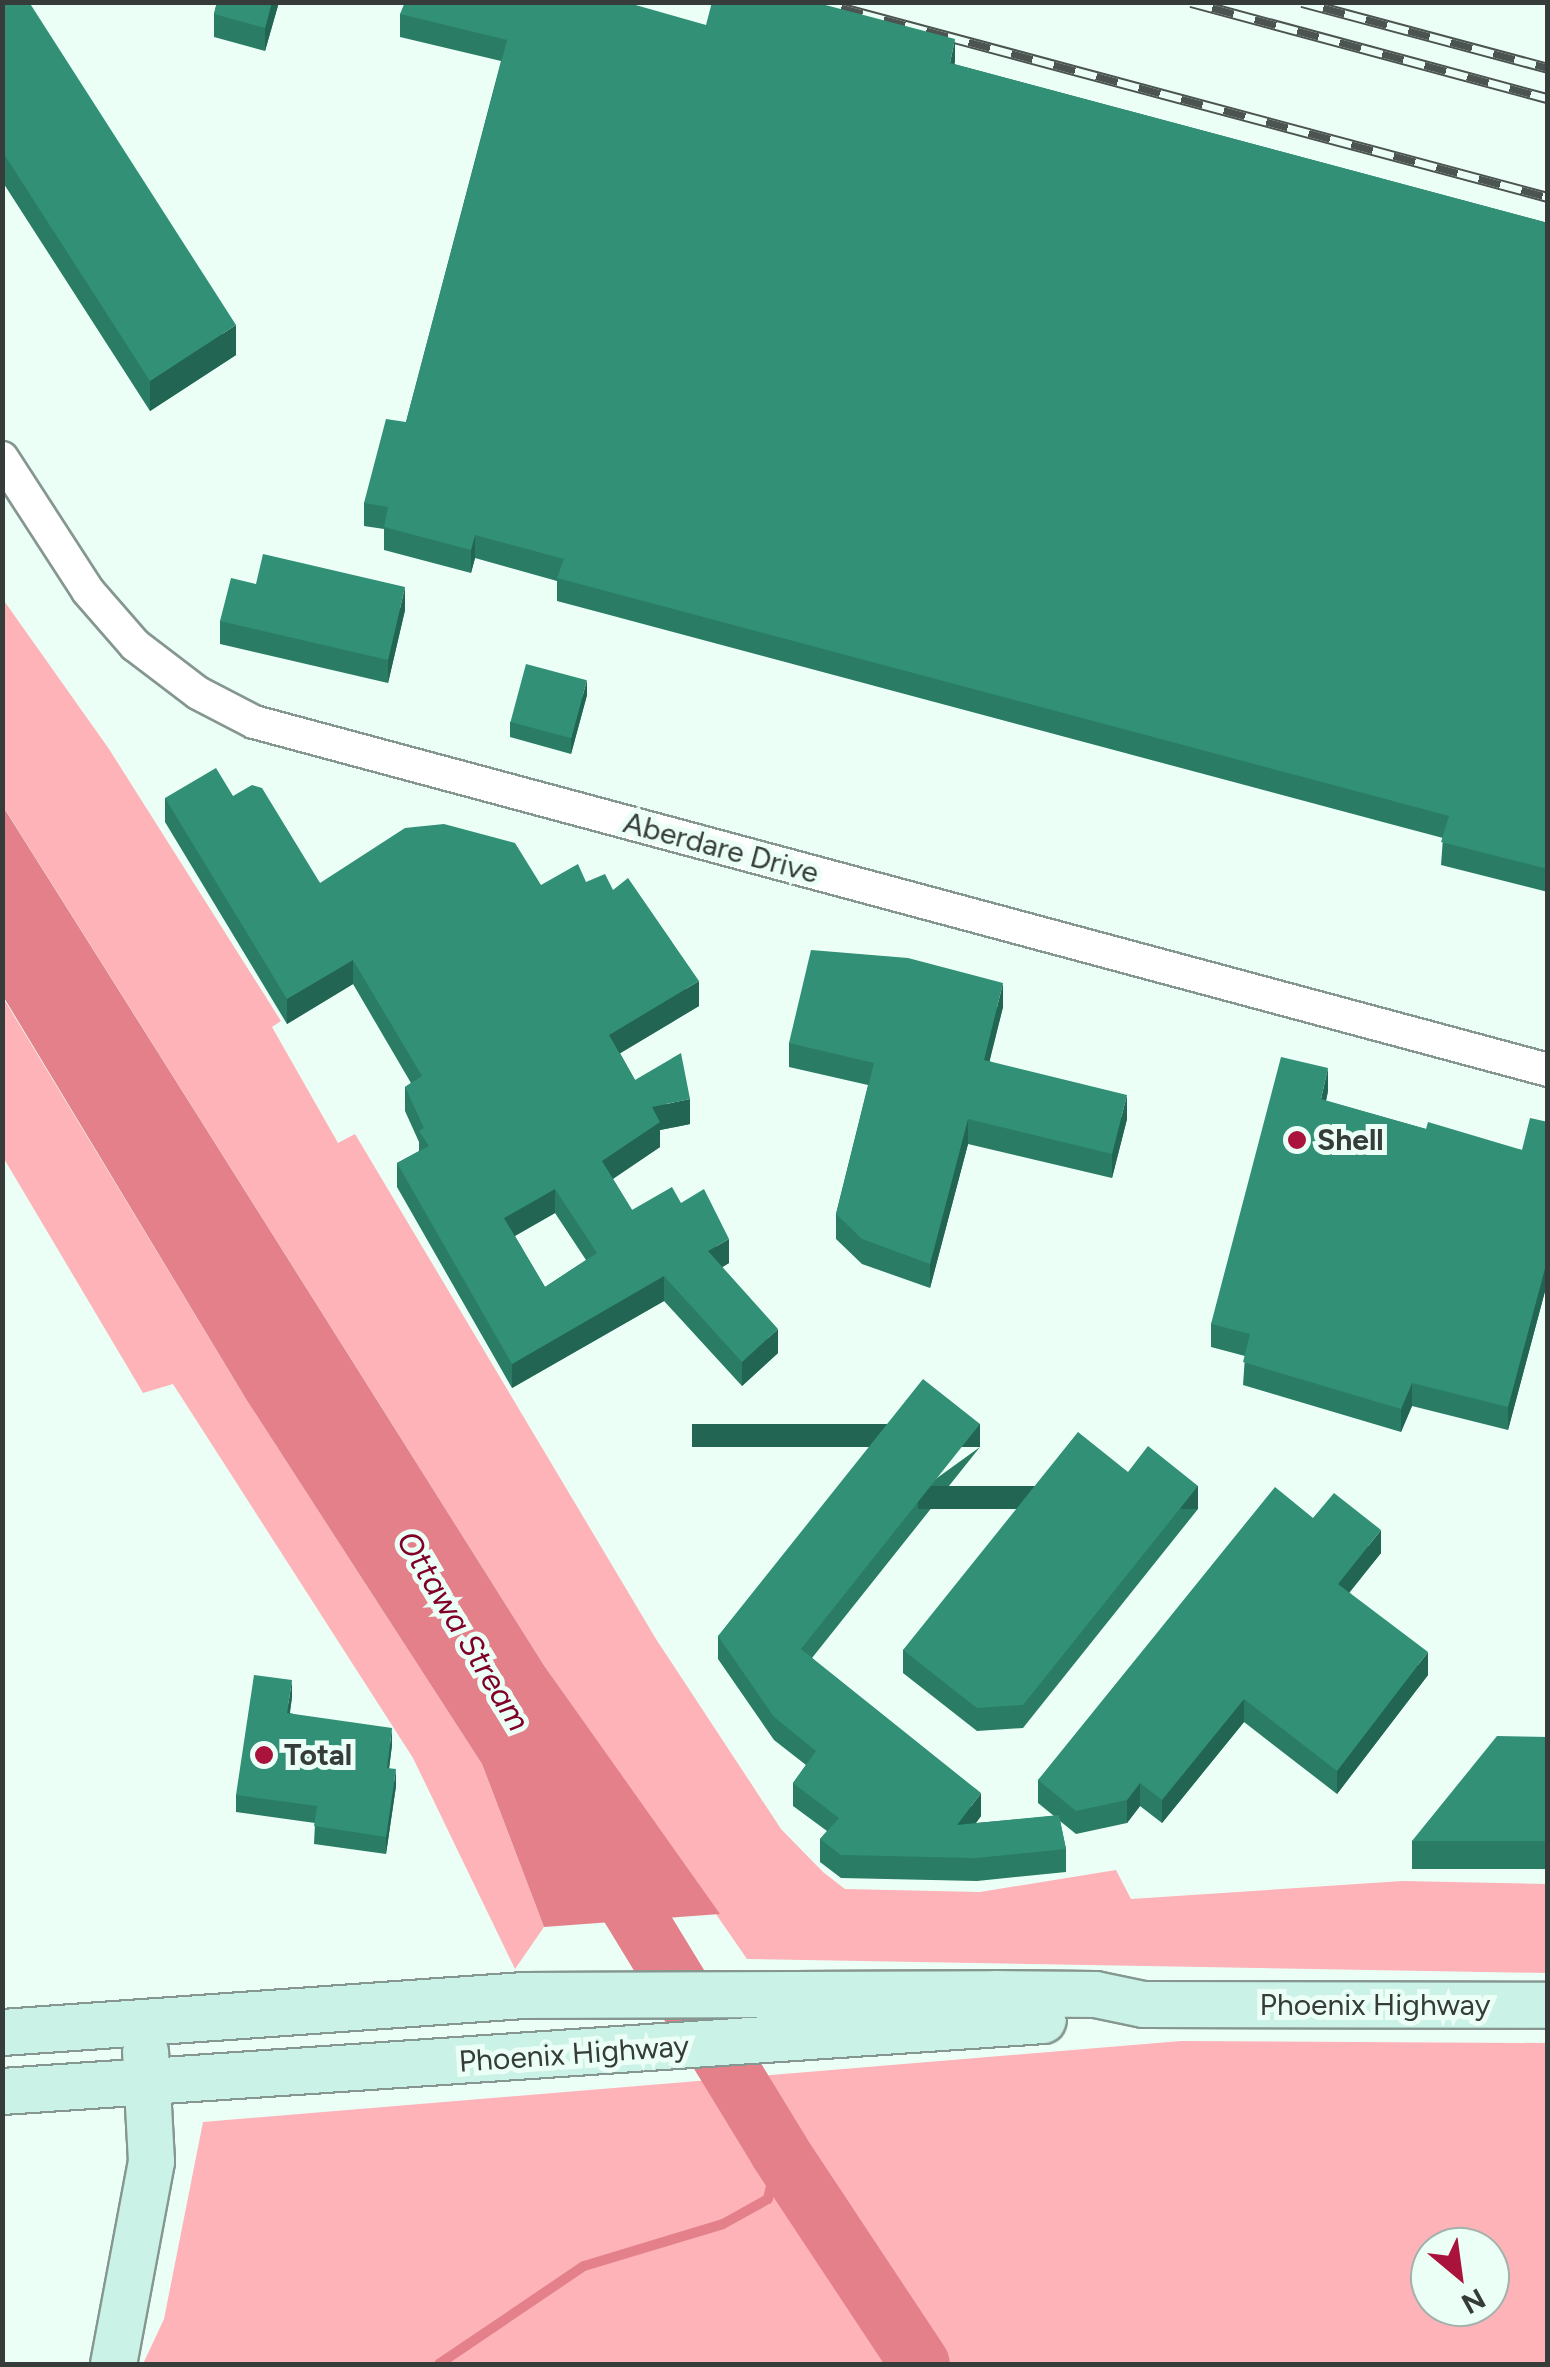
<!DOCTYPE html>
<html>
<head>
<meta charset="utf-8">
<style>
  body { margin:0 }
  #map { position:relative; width:1550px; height:2367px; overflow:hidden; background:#ebfff7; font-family:Figtree,sans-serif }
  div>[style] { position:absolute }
  .green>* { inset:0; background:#feb3b8 }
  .water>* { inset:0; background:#e3808a }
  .stream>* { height:10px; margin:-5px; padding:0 5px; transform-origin:5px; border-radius:5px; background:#e3808a }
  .river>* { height:60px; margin:-30px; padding:0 30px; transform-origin:30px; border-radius:30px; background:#e3808a }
  .roads { filter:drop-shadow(2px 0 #859790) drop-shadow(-2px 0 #859790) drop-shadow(0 2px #859790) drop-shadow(0 -2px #859790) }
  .street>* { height:32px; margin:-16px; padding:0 16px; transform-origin:16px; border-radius:16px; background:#fff }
  .secondary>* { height:45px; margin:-22.5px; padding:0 22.5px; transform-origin:22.5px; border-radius:22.5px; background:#caf2e6 }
  .rail>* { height:11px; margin-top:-5.5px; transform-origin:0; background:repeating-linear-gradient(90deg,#ebfff7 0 22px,#4b5450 0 44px); box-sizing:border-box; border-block:2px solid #4b5450 }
  .wall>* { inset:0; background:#2a7c65 }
  .shaded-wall>* { inset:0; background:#226552; transform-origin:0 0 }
  .building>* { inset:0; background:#319075; transform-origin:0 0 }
  .dots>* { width:28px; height:28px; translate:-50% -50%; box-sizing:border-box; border:5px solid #ebfff7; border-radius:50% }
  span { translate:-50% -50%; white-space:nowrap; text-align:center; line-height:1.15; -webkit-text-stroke:10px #ebfff7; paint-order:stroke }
  .street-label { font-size:30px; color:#353c39 }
  .poi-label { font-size:30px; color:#353c39; font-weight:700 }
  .left { translate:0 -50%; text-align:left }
  .water-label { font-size:32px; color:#800028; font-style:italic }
  .frame { position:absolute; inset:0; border:5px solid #353c39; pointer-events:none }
  .north { position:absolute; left:1410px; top:2227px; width:100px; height:100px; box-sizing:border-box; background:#ebfff7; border:2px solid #a2b1ab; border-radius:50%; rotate:151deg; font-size:28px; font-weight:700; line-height:40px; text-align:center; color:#353c39 }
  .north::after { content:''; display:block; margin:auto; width:35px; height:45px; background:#aa133b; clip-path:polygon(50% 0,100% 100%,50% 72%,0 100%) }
</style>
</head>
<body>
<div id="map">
  <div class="green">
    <i style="clip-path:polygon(2px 598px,109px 749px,281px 1021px,272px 1027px,338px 1143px,355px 1134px,656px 1639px,781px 1829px,823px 1872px,845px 1889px,980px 1892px,1116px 1870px,1131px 1899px,1402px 1881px,1547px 1884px,1547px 1973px,747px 1959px,545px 1667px,3px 806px)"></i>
    <i style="clip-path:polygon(2px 996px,246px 1399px,482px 1764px,544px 1927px,515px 1969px,413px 1758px,173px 1384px,143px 1393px,3px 1157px)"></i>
    <i style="clip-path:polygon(evenodd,1181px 2041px,1547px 2043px,1547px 2364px,143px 2364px,164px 2319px,203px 2122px,1181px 2041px,1490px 2247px,1490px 2307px,1430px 2307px,1430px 2247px,1490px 2247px)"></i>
  </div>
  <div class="water">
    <i style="clip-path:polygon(2px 805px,545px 1667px,720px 1914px,544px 1927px,482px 1764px,246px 1399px,3px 996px)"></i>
  </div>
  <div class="stream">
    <i style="left:439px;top:2364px;width:175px;rotate:-34.1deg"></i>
    <i style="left:584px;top:2266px;width:145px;rotate:-16.8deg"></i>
    <i style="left:723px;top:2224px;width:51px;rotate:-29.1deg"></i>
    <i style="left:768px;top:2199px;width:49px;rotate:-77.1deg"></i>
  </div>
  <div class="river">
    <i style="left:595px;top:1849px;width:354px;rotate:58.6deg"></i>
    <i style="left:779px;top:2151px;width:255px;rotate:56.5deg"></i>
  </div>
  <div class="roads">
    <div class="street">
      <i style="left:2px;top:458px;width:158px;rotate:57.1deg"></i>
      <i style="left:88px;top:591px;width:72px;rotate:49deg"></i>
      <i style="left:135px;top:645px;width:79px;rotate:37.3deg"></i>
      <i style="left:198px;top:693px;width:63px;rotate:27.4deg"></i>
      <i style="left:254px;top:722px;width:1340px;rotate:15.05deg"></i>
    </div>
    <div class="secondary">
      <i style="left:2px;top:2032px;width:522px;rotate:-4.06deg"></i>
      <i style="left:523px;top:1995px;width:472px;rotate:-0.2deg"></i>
      <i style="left:995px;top:1993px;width:100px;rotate:0.6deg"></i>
      <i style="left:1095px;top:1994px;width:49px;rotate:11.8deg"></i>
      <i style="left:1143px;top:2004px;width:405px;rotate:0.1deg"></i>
      <i style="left:2px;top:2091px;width:1043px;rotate:-3.9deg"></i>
      <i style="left:113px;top:2364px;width:207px;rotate:-79.4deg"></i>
      <i style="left:151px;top:2161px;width:110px;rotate:-93.1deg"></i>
    </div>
  </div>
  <div class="rail">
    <i style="left:820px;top:2px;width:754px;rotate:15deg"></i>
    <i style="left:1191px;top:2px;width:370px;rotate:15.1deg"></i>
    <i style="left:1302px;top:2px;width:255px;rotate:15deg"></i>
  </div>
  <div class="wall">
    <i style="clip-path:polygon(2px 2px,236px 355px,150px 411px,2px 181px)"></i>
    <i style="clip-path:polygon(217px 2px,279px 2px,265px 51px,214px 37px,214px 14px)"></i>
    <i style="clip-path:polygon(400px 14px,706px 25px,954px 64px,1548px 223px,1548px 892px,1441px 865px,1443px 838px,557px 601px,557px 581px,475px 558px,471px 573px,384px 550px,384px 529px,364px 526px,364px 503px,406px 422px,501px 61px,400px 37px)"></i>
    <i style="clip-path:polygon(256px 584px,405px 610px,388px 683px,220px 644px,220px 621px)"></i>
    <i style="clip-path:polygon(587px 695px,571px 754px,510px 737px,510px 722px)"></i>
    <i style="clip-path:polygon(evenodd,233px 796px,320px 883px,541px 885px,586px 882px,613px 890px,699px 1006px,620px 1053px,635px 1080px,690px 1124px,660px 1130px,660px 1147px,613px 1179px,632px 1210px,681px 1203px,729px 1263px,722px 1267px,778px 1353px,742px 1386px,664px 1301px,512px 1388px,397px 1187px,397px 1163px,419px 1151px,419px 1142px,405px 1111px,405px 1087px,411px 1083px,353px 984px,287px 1024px,165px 822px,165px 798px,233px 796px,555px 1213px,586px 1260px,545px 1287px,515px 1236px,555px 1213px)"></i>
    <i style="clip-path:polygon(1003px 1007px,989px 1061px,1127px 1119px,1112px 1178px,968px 1144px,930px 1288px,862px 1264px,836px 1239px,836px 1214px,868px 1085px,789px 1067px,789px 1043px)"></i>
    <i style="clip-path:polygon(1328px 1091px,1326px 1101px,1426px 1129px,1522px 1150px,1548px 1122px,1548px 1280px,1508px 1430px,1412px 1406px,1401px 1432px,1243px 1385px,1245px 1356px,1211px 1347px,1211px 1324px)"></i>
    <i style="clip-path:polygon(980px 1447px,812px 1658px,981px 1816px,976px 1823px,1054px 1816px,1038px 1803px,1038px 1780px,1313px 1518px,1381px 1553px,1349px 1592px,1428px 1675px,1337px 1794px,1244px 1722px,1162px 1823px,1140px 1806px,1127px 1823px,1076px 1834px,1060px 1821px,1066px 1849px,1066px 1872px,977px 1881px,841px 1878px,820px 1862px,820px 1839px,827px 1831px,793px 1806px,793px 1783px,806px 1765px,774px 1740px,718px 1659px,718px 1636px)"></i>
    <i style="clip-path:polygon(1128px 1472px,1198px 1509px,1023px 1728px,977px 1731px,903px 1673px,903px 1650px)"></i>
    <i style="clip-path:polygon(292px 1697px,290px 1713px,392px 1745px,389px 1768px,396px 1786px,386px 1854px,314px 1844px,315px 1823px,236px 1812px,236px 1795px)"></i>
    <i style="clip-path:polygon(1548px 1737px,1548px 1869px,1412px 1869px,1412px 1841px)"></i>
  </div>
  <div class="shaded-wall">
    <i style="clip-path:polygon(272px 2px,279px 2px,265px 51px,265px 28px)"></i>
    <i style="clip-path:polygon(955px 39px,955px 62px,950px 86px,950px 63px)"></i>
    <i style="clip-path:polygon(236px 325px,236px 355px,150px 411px,150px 381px)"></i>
    <i style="clip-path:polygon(475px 535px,475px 558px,471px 573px,471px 550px)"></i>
    <i style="clip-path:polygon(405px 587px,405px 610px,388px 683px,388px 660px)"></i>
    <i style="clip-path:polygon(587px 680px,587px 695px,571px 754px,571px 738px)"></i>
    <i style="clip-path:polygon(353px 960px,353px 984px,287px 1024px,287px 999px)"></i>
    <i style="clip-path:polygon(699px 981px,699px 1006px,609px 1060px,609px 1035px)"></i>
    <i style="clip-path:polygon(1003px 983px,1003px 1007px,984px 1084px,984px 1060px)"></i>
    <i style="clip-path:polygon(1328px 1068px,1328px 1091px,1321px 1123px,1321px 1099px)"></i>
    <i style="clip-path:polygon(1127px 1095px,1127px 1119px,1112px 1178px,1112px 1154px)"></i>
    <i style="clip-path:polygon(690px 1099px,690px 1124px,660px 1130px,660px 1147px,602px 1186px,602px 1161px,652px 1107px)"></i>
    <i style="clip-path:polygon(968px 1119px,968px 1144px,930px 1288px,930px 1264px)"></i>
    <i style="clip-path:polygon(555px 1189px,555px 1213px,504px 1242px,504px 1218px)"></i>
    <i style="clip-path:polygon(729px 1239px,729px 1263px,708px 1276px,708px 1251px)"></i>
    <i style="clip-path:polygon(1548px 1257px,1548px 1280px,1508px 1430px,1508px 1407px)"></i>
    <i style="clip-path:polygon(664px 1276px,664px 1301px,512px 1388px,512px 1364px)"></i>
    <i style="clip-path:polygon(778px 1329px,778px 1353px,742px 1386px,742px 1362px)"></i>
    <i style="clip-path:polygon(1412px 1383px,1412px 1406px,1401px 1432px,1401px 1409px)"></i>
    <i style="left:980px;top:1424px;width:23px;height:288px;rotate:90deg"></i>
    <i style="left:1198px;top:1486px;width:23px;height:280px;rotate:90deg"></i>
    <i style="clip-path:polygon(1381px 1530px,1381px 1553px,1338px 1607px,1338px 1584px)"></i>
    <i style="clip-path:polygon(1428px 1652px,1428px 1675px,1337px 1794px,1337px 1771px)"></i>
    <i style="clip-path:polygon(292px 1680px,292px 1697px,287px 1730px,287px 1713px)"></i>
    <i style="clip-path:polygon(1244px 1699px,1244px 1722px,1162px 1823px,1162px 1800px)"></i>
    <i style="clip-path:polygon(392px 1728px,392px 1745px,387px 1785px,387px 1768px)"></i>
    <i style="clip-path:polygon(396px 1769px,396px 1786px,386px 1854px,386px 1837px)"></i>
    <i style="clip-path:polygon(1140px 1783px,1140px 1806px,1127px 1823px,1127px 1800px)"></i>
    <i style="clip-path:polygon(981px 1793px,981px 1816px,957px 1848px,957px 1825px)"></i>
  </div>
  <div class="building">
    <i style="clip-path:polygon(2px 2px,29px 2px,236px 325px,150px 381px,2px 151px)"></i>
    <i style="clip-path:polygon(217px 2px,272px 2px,265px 28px,214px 14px)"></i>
    <i style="clip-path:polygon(405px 2px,625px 2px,706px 25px,712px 2px,814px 2px,955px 39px,950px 63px,1548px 223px,1548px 869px,1441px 842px,1449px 816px,557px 578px,564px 559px,475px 535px,471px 550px,384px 527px,388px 507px,364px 503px,386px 419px,406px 422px,507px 40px,400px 14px)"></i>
    <i style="clip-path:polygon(263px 554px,405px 587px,388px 660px,220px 621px,231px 578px,256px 584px)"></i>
    <i style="left:526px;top:664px;width:63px;height:60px;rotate:15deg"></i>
    <i style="clip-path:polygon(evenodd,216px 768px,233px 796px,252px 785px,262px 788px,320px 883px,405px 828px,444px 824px,515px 843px,541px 885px,578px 864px,586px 882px,605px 874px,613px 890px,628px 878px,699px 981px,609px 1035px,635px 1080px,681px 1053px,690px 1099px,652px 1107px,660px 1122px,602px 1161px,632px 1210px,672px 1187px,681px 1203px,704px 1189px,729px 1239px,708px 1251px,778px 1329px,742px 1362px,664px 1276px,512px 1364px,397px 1163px,429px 1146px,419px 1131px,424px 1128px,405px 1087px,422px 1076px,353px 960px,287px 999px,165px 798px,216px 768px,555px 1189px,597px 1253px,545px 1287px,504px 1218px,555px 1189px)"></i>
    <i style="clip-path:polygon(811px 950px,908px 958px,1003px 983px,984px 1060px,1127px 1095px,1112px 1154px,968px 1119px,930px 1264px,862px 1239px,836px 1214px,874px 1063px,789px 1043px)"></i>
    <i style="clip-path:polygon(1281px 1057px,1328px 1068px,1321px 1099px,1426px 1129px,1428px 1122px,1522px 1150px,1530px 1118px,1548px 1122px,1548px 1257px,1508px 1407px,1412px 1383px,1401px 1409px,1243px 1362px,1250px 1334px,1211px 1324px)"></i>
    <i style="clip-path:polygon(923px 1379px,980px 1424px,801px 1649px,981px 1793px,957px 1825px,1059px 1815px,1066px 1849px,977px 1858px,841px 1855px,820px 1839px,839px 1818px,793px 1783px,816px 1751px,774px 1717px,718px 1636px)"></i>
    <i style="clip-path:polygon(1078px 1432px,1128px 1472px,1148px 1446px,1198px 1486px,1023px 1705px,977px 1708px,903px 1650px)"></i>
    <i style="clip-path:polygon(1275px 1487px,1313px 1518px,1334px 1493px,1381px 1530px,1338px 1584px,1428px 1652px,1337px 1771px,1244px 1699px,1162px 1800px,1140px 1783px,1127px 1800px,1076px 1811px,1038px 1780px)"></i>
    <i style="clip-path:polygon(254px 1675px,292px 1680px,287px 1713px,392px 1728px,387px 1768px,396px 1769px,386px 1837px,314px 1826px,317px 1806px,236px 1795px)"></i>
    <i style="clip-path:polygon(1497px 1736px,1548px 1737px,1548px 1841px,1412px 1841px)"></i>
  </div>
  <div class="dots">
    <i style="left:1297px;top:1140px;background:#aa133b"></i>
    <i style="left:264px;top:1755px;background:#aa133b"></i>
  </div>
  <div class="street-label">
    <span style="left:721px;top:848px;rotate:15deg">Aberdare Drive</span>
    <span style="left:1375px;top:2005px">Phoenix Highway</span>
    <span style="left:574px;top:2054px;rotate:-4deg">Phoenix Highway</span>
  </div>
  <div class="poi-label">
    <span class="left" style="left:1317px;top:1140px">Shell</span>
    <span class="left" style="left:284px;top:1755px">Total</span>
  </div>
  <div class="water-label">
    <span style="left:463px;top:1631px;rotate:59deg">Ottawa Stream</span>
  </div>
  <div class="frame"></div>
  <div class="north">N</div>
</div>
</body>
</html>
